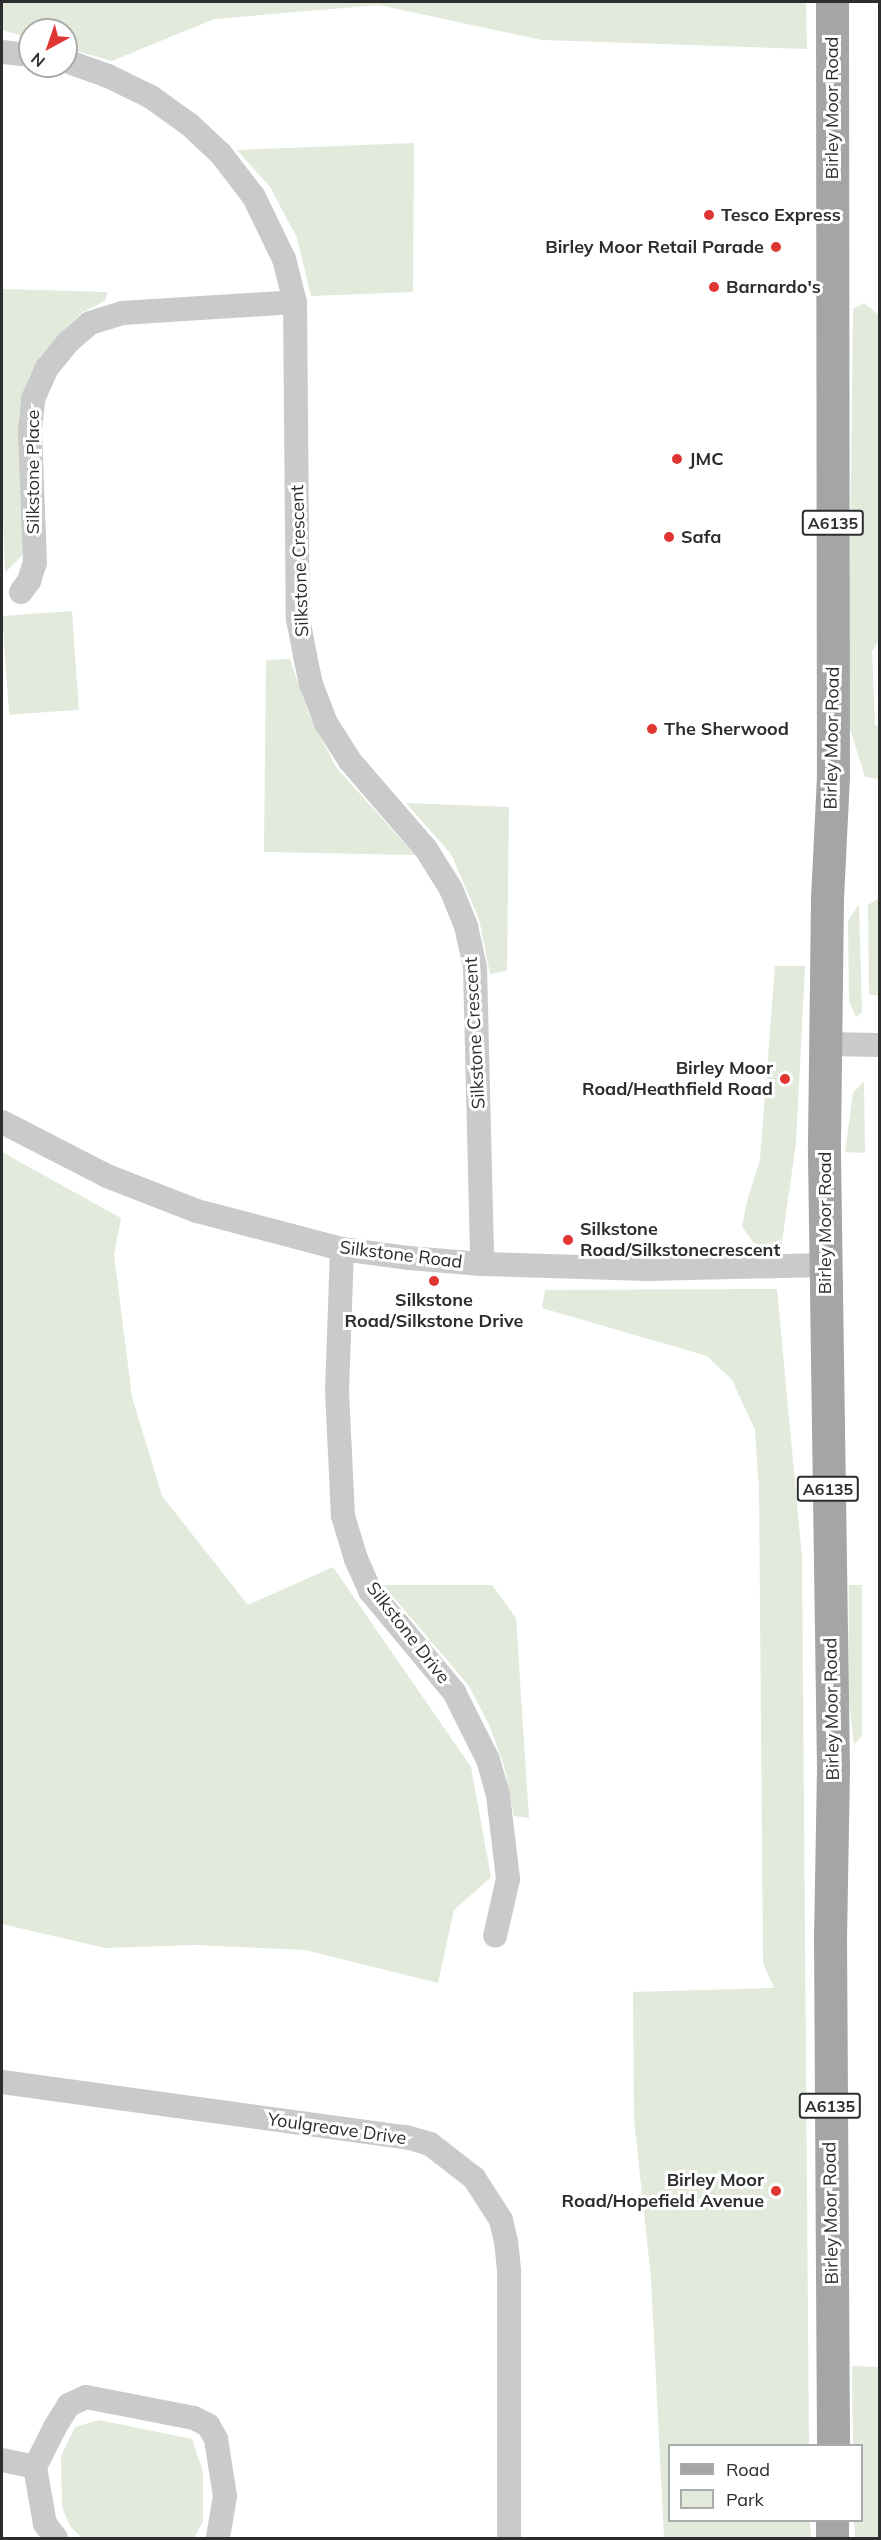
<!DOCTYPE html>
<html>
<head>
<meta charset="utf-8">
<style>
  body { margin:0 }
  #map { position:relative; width:881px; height:2540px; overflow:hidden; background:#fff; font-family:Mulish,sans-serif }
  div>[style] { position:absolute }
  .green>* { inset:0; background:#e2eadb; transform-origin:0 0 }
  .minor>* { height:24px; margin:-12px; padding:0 12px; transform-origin:12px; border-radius:12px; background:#cacaca }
  .primary>* { height:33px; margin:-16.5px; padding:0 16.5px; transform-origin:16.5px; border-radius:16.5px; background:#a5a5a5 }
  .dots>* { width:16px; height:16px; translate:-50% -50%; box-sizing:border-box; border:3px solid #fff; border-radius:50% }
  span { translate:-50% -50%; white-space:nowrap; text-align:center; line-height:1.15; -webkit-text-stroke:6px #fff; paint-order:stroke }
  .shield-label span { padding:2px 4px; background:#fff; border:2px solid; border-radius:4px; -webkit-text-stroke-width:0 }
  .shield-label { font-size:16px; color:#2d2d2d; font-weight:700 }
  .street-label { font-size:18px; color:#2d2d2d }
  .poi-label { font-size:18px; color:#2d2d2d; font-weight:700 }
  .left { translate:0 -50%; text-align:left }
  .right { translate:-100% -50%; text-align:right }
  .frame { position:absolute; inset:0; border:3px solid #2d2d2d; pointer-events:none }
  .legend { position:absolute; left:668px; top:2444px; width:195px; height:78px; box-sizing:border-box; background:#fff; border:2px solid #ababab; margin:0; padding:8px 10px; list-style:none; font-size:18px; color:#2d2d2d }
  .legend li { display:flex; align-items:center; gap:12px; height:30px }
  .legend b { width:30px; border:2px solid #ababab }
  .north { position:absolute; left:18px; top:18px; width:60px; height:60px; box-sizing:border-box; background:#fff; border:2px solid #ababab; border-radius:50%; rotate:220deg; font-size:16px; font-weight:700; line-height:24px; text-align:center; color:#2d2d2d }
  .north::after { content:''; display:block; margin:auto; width:21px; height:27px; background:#e03633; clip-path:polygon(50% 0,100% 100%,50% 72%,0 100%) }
</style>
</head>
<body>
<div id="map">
  <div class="green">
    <i style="clip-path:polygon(2px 2px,806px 2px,807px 49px,542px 40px,379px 5px,214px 19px,112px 61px,66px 48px,66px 30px,30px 30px,30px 38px,2px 30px)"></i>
    <i style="clip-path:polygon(414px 143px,413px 292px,311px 296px,297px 238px,270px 187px,237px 150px)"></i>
    <i style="clip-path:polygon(2px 289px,108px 292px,105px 301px,83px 312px,57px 336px,28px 379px,19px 417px,23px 554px,5px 573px,2px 491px)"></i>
    <i style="clip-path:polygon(864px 303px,878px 314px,878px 642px,872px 651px,875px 724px,879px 727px,879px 779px,865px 777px,848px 722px,853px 309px)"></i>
    <i style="left:72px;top:611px;width:99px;height:70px;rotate:86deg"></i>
    <i style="clip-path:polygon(290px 659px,309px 715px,336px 767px,415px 855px,264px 852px,266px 660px)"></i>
    <i style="clip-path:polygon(406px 803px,509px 807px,507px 971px,490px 974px,479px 919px,451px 854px)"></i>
    <i style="clip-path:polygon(879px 898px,879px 995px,869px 995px,868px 905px)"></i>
    <i style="clip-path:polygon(859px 904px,862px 1012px,856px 1017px,849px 1001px,848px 921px)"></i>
    <i style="clip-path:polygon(775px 966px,805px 966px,796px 1143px,781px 1249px,754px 1243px,742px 1227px,747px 1201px,760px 1160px)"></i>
    <i style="clip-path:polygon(864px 1081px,865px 1153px,845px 1152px,853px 1093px)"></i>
    <i style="clip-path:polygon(2px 1152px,121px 1218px,114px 1254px,132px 1397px,162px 1496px,248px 1605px,333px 1567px,471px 1767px,491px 1877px,454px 1910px,438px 1983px,305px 1950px,196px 1945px,105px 1948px,2px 1924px)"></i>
    <i style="clip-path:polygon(777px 1289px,802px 1557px,809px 2445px,670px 2446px,670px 2520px,810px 2521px,811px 2538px,664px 2538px,651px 2278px,634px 2119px,633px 1992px,774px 1988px,763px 1963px,759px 1488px,755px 1430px,732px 1380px,707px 1356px,542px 1308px,545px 1290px)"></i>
    <i style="clip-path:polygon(383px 1585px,492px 1585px,516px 1618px,529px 1818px,514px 1816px,504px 1766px,490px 1727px,469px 1686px)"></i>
    <i style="clip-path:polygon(849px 1585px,862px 1585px,862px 1736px,854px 1744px,848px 1695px)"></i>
    <i style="clip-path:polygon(852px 2366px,879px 2367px,879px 2538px,855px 2538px,854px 2521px,862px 2520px,862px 2446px,853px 2445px)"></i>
    <i style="clip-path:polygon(99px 2420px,192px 2439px,203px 2472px,203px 2521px,194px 2538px,82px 2538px,70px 2526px,62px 2507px,61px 2456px,75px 2427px)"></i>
  </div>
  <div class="minor">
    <i style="left:2px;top:52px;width:28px;rotate:6deg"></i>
    <i style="left:66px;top:61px;width:45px;rotate:19.7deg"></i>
    <i style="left:108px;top:76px;width:48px;rotate:26deg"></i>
    <i style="left:151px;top:97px;width:48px;rotate:35.7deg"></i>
    <i style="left:190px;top:125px;width:42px;rotate:43.1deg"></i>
    <i style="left:221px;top:154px;width:54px;rotate:52.5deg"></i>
    <i style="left:254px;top:197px;width:69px;rotate:64.2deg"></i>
    <i style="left:284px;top:259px;width:44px;rotate:75.7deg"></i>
    <i style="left:295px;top:302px;width:317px;rotate:89.5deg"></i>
    <i style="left:298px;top:619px;width:38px;rotate:79deg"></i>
    <i style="left:305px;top:656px;width:29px;rotate:78deg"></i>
    <i style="left:311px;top:684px;width:42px;rotate:69deg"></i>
    <i style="left:326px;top:723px;width:45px;rotate:57.7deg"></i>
    <i style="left:350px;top:761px;width:116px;rotate:49.2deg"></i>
    <i style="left:426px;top:849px;width:47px;rotate:58deg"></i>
    <i style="left:451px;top:889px;width:40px;rotate:68deg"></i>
    <i style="left:466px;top:926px;width:42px;rotate:77.6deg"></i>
    <i style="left:475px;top:967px;width:297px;rotate:88.6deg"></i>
    <i style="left:21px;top:592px;width:14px;rotate:-54deg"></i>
    <i style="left:29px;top:581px;width:19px;rotate:-72deg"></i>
    <i style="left:35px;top:563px;width:133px;rotate:-92.2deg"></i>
    <i style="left:30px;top:430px;width:31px;rotate:-84deg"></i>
    <i style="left:33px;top:399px;width:34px;rotate:-66deg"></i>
    <i style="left:47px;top:368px;width:32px;rotate:-51deg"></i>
    <i style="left:67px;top:343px;width:30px;rotate:-41deg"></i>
    <i style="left:90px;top:323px;width:34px;rotate:-17deg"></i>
    <i style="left:122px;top:313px;width:173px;rotate:-3.6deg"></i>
    <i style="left:825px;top:1044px;width:55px;rotate:1deg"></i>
    <i style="left:2px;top:1122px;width:118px;rotate:27.2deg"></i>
    <i style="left:107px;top:1176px;width:97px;rotate:21.3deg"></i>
    <i style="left:197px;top:1211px;width:150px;rotate:14.7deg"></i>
    <i style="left:342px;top:1249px;width:68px;rotate:7.7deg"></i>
    <i style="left:409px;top:1258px;width:73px;rotate:4.7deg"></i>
    <i style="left:482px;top:1264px;width:166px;rotate:1.7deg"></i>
    <i style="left:648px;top:1269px;width:176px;rotate:-1.3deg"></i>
    <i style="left:342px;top:1249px;width:141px;rotate:92deg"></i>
    <i style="left:337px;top:1390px;width:126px;rotate:87.3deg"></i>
    <i style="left:343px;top:1516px;width:45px;rotate:73.2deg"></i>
    <i style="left:356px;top:1559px;width:36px;rotate:66deg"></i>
    <i style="left:371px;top:1592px;width:130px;rotate:50.3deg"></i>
    <i style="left:454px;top:1692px;width:76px;rotate:63.4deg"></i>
    <i style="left:488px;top:1760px;width:36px;rotate:74deg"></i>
    <i style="left:498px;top:1795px;width:85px;rotate:83.2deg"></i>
    <i style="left:508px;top:1879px;width:58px;rotate:102.8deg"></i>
    <i style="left:2px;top:2082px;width:408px;rotate:7.8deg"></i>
    <i style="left:406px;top:2137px;width:25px;rotate:16deg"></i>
    <i style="left:430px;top:2144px;width:56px;rotate:37.7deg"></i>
    <i style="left:474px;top:2178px;width:50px;rotate:57.3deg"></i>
    <i style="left:501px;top:2220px;width:22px;rotate:77deg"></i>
    <i style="left:506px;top:2241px;width:31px;rotate:84deg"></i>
    <i style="left:509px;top:2272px;width:266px;rotate:90deg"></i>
    <i style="left:2px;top:2460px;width:34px;rotate:12deg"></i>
    <i style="left:56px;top:2538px;width:18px;rotate:-128deg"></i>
    <i style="left:45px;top:2524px;width:58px;rotate:-100deg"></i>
    <i style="left:35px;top:2467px;width:45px;rotate:-63.4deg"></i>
    <i style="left:55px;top:2427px;width:26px;rotate:-58deg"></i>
    <i style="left:69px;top:2405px;width:19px;rotate:-25deg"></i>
    <i style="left:86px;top:2397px;width:110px;rotate:11deg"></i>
    <i style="left:194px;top:2418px;width:16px;rotate:27deg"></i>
    <i style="left:208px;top:2425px;width:16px;rotate:60deg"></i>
    <i style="left:216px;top:2439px;width:58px;rotate:81deg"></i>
    <i style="left:225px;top:2496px;width:43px;rotate:99.5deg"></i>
  </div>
  <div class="primary">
    <i style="left:832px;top:2px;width:774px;rotate:89.93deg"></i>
    <i style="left:833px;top:776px;width:122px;rotate:92.8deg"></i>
    <i style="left:827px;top:898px;width:256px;rotate:90.7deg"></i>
    <i style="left:824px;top:1154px;width:614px;rotate:89.16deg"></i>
    <i style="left:833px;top:1768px;width:166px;rotate:91deg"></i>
    <i style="left:830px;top:1934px;width:512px;rotate:89.66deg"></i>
    <i style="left:832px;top:2538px;width:18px;rotate:-90deg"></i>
  </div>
  <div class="dots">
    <i style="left:709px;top:215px;background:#e03633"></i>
    <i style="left:776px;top:247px;background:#e03633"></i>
    <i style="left:714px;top:287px;background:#e03633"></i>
    <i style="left:677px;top:459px;background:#e03633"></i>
    <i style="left:669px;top:537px;background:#e03633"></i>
    <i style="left:652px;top:729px;background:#e03633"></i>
    <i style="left:785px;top:1079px;background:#e03633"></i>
    <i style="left:568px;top:1240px;background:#e03633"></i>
    <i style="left:434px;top:1281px;background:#e03633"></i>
    <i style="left:776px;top:2191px;background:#e03633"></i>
  </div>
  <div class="shield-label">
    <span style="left:833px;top:523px">A6135</span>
    <span style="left:828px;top:1489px">A6135</span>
    <span style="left:830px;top:2106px">A6135</span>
  </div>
  <div class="street-label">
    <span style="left:832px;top:108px;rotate:-90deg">Birley Moor Road</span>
    <span style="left:33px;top:472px;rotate:-90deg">Silkstone Place</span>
    <span style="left:300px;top:561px;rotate:-92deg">Silkstone Crescent</span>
    <span style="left:832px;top:738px;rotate:-89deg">Birley Moor Road</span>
    <span style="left:475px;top:1033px;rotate:-93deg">Silkstone Crescent</span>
    <span style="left:825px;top:1223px;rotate:-90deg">Birley Moor Road</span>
    <span style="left:401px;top:1255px;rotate:7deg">Silkstone Road</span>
    <span style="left:408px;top:1633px;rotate:52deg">Silkstone Drive</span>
    <span style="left:832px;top:1709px;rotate:-91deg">Birley Moor Road</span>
    <span style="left:337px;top:2129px;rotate:8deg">Youlgreave Drive</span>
    <span style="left:831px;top:2213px;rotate:-91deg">Birley Moor Road</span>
  </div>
  <div class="poi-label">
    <span class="left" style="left:721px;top:215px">Tesco Express</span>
    <span class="right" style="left:764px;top:247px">Birley Moor Retail Parade</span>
    <span class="left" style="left:726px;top:287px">Barnardo's</span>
    <span class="left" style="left:689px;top:459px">JMC</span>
    <span class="left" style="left:681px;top:537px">Safa</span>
    <span class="left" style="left:664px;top:729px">The Sherwood</span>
    <span class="right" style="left:773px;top:1079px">Birley Moor<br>Road/Heathfield Road</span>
    <span class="left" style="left:580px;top:1240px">Silkstone<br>Road/Silkstonecrescent</span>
    <span style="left:434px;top:1311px">Silkstone<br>Road/Silkstone Drive</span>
    <span class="right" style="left:764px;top:2191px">Birley Moor<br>Road/Hopefield Avenue</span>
  </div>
  <div class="frame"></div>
  <ul class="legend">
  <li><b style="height:8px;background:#a5a5a5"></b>Road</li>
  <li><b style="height:16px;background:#e2eadb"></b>Park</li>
  </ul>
  <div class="north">N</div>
</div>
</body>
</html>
